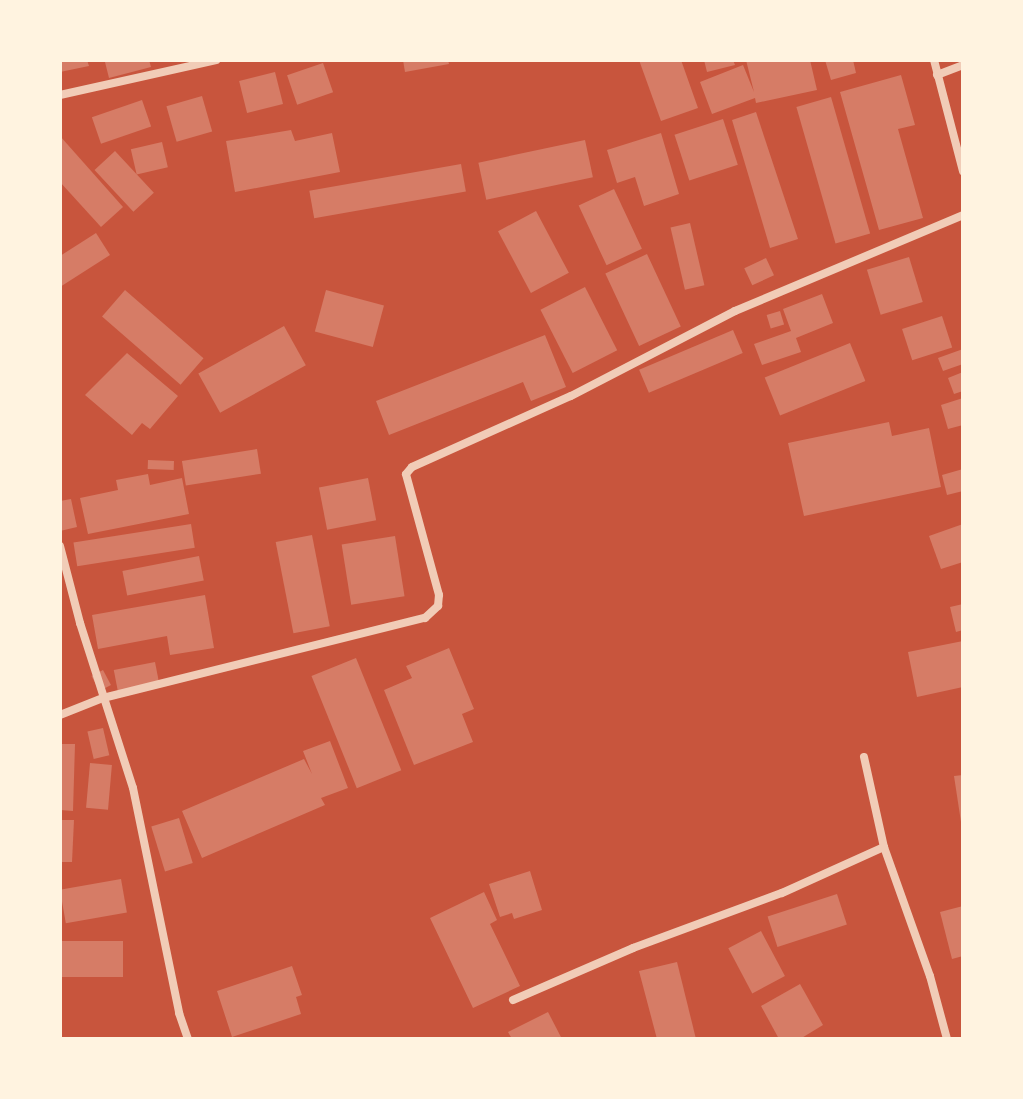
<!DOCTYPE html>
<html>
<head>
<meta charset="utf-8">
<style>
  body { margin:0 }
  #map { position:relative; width:1023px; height:1099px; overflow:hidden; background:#c8553d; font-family:Roboto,sans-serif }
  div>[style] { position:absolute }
  .building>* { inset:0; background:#d67c66; transform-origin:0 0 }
  .minor>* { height:8px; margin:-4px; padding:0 4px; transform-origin:4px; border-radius:4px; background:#f1ccb7 }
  span { translate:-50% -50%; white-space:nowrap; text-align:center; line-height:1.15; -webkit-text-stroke:8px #fff3e0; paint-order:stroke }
  .frame { position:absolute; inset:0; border:62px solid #fff3e0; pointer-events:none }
</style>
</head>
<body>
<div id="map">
  <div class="building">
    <i style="clip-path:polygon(60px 60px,87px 60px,89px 66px,60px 72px)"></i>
    <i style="clip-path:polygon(114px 60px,149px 60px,151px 67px,109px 78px,105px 62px)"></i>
    <i style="clip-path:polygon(403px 60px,448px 60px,449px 64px,405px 72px)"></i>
    <i style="clip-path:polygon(639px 60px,681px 60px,698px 108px,661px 121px)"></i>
    <i style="clip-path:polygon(704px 60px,733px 60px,735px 65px,707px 72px)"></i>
    <i style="clip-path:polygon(746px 60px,810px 60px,817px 90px,756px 103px,755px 98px,712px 114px,700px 82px,743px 65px,754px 92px)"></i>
    <i style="clip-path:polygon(825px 60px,853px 60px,856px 73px,831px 80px)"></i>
    <i style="left:323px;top:63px;width:31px;height:38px;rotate:71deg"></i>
    <i style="left:275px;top:72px;width:33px;height:37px;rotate:76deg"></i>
    <i style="clip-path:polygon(901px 75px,915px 125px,898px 129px,923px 218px,879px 230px,840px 92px)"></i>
    <i style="left:202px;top:96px;width:37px;height:37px;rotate:74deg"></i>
    <i style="left:831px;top:97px;width:142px;height:36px;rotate:74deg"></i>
    <i style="left:142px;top:100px;width:28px;height:53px;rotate:71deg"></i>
    <i style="clip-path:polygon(756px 112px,798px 239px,770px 248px,732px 120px)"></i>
    <i style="left:723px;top:119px;width:48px;height:51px;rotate:72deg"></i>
    <i style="clip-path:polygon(291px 130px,295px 141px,332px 133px,340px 172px,235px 192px,226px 141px)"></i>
    <i style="clip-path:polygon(661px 133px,679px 194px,644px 206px,635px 177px,617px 183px,607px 150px)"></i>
    <i style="clip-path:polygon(60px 136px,123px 207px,101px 227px,60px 182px)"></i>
    <i style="left:585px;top:140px;width:38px;height:109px;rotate:78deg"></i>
    <i style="left:162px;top:142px;width:26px;height:32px;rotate:77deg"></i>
    <i style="left:115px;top:151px;width:57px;height:28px;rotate:47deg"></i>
    <i style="left:461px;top:164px;width:28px;height:154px;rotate:80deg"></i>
    <i style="left:614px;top:189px;width:66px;height:39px;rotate:65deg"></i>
    <i style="left:536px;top:211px;width:70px;height:43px;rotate:62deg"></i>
    <i style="left:690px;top:223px;width:64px;height:20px;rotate:77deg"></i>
    <i style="clip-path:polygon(96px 233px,110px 255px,60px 287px,60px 256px)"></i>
    <i style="left:647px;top:254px;width:80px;height:46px;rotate:65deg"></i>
    <i style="left:909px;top:257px;width:47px;height:44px;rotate:73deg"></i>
    <i style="left:766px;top:258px;width:19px;height:24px;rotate:65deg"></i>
    <i style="left:585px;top:287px;width:71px;height:50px;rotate:63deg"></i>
    <i style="left:125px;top:290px;width:104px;height:35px;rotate:41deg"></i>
    <i style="left:326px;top:290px;width:60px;height:43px;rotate:15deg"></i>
    <i style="clip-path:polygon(822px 294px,833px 323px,796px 338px,801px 352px,762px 365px,754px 344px,791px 331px,783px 309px)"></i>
    <i style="left:780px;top:311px;width:14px;height:14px;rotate:73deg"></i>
    <i style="left:942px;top:316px;width:33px;height:42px;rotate:72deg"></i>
    <i style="left:284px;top:326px;width:45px;height:98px;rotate:61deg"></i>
    <i style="left:733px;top:330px;width:25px;height:102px;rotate:67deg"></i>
    <i style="clip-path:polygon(545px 335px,566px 387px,531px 401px,523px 382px,389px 435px,376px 401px)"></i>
    <i style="left:850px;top:343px;width:41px;height:92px;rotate:68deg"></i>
    <i style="clip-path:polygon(963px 349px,963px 364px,943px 371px,938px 358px)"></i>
    <i style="clip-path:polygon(127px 353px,178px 396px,150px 429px,142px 423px,132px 435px,85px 395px)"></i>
    <i style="clip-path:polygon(963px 372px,963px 391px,954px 394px,948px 378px)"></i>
    <i style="clip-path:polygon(963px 398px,963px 425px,948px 429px,941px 405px)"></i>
    <i style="clip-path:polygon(889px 422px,892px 436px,929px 428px,941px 487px,804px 516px,788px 443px)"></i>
    <i style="left:257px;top:449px;width:25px;height:76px;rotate:81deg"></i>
    <i style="left:148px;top:460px;width:26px;height:9px;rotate:2deg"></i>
    <i style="clip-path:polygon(963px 469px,963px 491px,947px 495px,942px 475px)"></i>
    <i style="clip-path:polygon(148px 474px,150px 485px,182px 478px,189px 514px,88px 534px,80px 498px,118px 490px,116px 480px)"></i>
    <i style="left:368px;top:478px;width:43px;height:50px;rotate:79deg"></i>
    <i style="clip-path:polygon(71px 499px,77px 527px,60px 531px,60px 501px)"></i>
    <i style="left:191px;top:524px;width:24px;height:119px;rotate:81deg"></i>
    <i style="clip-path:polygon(963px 524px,963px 562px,941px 569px,929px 536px)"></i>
    <i style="left:312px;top:535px;width:93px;height:37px;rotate:79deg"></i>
    <i style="left:395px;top:536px;width:61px;height:54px;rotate:81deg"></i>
    <i style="left:199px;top:556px;width:25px;height:78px;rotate:79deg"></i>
    <i style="clip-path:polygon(205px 595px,214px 648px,170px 655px,167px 636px,98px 649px,92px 615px)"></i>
    <i style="clip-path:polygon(963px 604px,963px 630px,956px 632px,950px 607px)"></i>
    <i style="clip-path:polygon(963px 641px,963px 687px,917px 697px,908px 652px)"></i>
    <i style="clip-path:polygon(449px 648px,474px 709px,462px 714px,473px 742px,414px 765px,384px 690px,412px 678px,406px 666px)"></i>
    <i style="left:356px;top:658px;width:121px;height:48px;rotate:68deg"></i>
    <i style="left:155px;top:662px;width:21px;height:42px;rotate:79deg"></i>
    <i style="left:103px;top:670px;width:17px;height:13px;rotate:62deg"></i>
    <i style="left:103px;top:728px;width:28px;height:16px;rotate:77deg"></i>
    <i style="clip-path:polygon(330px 741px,348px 788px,321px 798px,325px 805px,202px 858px,182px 811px,304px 759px,312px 774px,303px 751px)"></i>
    <i style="clip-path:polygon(60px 744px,75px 744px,73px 811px,60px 810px)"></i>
    <i style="left:90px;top:763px;width:22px;height:45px;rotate:5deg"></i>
    <i style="clip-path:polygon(963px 775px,963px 822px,961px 822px,954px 776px)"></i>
    <i style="left:179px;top:818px;width:47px;height:29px;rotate:73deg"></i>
    <i style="clip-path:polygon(60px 820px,74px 820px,72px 862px,60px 862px)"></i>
    <i style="clip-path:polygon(530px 871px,542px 910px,514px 919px,512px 913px,500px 917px,489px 884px)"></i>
    <i style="left:121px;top:879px;width:34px;height:62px;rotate:80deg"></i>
    <i style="clip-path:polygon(484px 892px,497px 920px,490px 924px,520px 986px,473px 1008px,430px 918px)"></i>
    <i style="left:837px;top:894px;width:32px;height:73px;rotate:72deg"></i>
    <i style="clip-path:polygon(963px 906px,963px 956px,952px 959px,940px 912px)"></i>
    <i style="left:761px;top:931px;width:51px;height:37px;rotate:62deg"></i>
    <i style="left:123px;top:941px;width:36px;height:63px;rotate:90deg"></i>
    <i style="clip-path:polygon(677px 962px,696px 1039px,657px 1039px,639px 971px)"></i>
    <i style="clip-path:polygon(292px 966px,302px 995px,296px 997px,301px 1014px,232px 1037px,217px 991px)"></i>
    <i style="clip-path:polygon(800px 984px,823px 1025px,800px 1039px,779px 1039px,761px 1006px)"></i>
    <i style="clip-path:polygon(548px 1012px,562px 1039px,512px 1039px,508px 1032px)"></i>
  </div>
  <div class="minor">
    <i style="left:934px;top:60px;width:115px;rotate:75.4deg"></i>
    <i style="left:937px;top:75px;width:28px;rotate:-21deg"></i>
    <i style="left:60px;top:95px;width:160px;rotate:-12.6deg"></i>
    <i style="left:60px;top:546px;width:80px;rotate:75.4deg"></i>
    <i style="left:80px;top:623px;width:173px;rotate:72.2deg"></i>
    <i style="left:133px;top:788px;width:230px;rotate:78.4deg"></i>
    <i style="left:179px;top:1013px;width:28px;rotate:71deg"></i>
    <i style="left:60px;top:715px;width:46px;rotate:-21.6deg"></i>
    <i style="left:103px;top:698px;width:332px;rotate:-14deg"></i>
    <i style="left:425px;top:618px;width:18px;rotate:-43deg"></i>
    <i style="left:438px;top:606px;width:11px;rotate:-85deg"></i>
    <i style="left:439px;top:595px;width:125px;rotate:-105.3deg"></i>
    <i style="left:406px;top:474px;width:9px;rotate:-49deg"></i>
    <i style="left:412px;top:467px;width:174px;rotate:-24.1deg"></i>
    <i style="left:571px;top:396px;width:185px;rotate:-27.4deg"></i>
    <i style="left:735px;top:311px;width:247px;rotate:-22.8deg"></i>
    <i style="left:864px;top:757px;width:92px;rotate:77.5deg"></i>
    <i style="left:884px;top:847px;width:137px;rotate:70.4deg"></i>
    <i style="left:930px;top:976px;width:65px;rotate:74.9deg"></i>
    <i style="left:513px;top:1000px;width:131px;rotate:-23.4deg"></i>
    <i style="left:633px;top:948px;width:159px;rotate:-20.3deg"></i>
    <i style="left:782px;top:893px;width:112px;rotate:-24.3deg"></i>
  </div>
  <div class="frame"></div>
</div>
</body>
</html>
